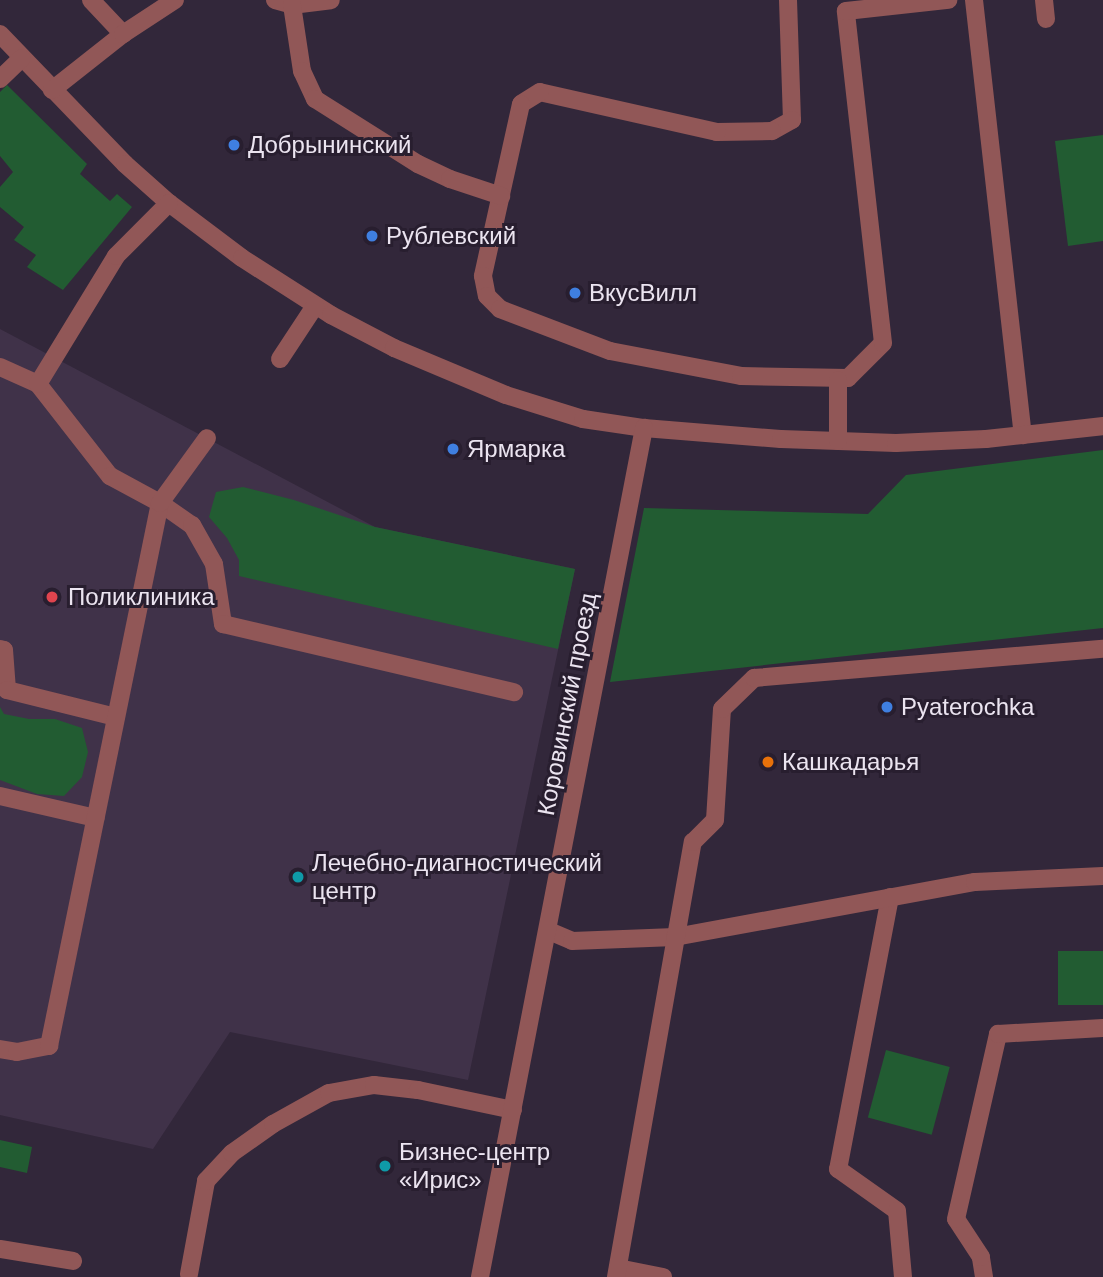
<!DOCTYPE html>
<html>
<head>
<meta charset="utf-8">
<style>
  body { margin:0 }
  #map { position:relative; width:1103px; height:1277px; overflow:hidden; background:#32273a; font-family:Arial,sans-serif }
  div>[style] { position:absolute }
  .built>* { inset:0; background:#403249 }
  .green>* { inset:0; background:#225c32; transform-origin:0 0 }
  .minor>* { height:18px; margin:-9px; padding:0 9px; transform-origin:9px; border-radius:9px; background:#915757 }
  .dots>* { width:19px; height:19px; translate:-50% -50%; box-sizing:border-box; border:4px solid #281e2f; border-radius:50% }
  span { translate:-50% -50%; white-space:nowrap; text-align:center; line-height:1.15; -webkit-text-stroke:6px #281e2f; paint-order:stroke }
  .poi-label { font-size:24px; color:#ebe4f0 }
  .left { translate:0 -50%; text-align:left }
  .street-label { font-size:24px; color:#ebe4f0 }
</style>
</head>
<body>
<div id="map">
  <div class="built">
    <i style="clip-path:polygon(0 329px,375px 527px,575px 569px,468px 1080px,230px 1032px,153px 1149px,0 1115px)"></i>
  </div>
  <div class="green">
    <i style="clip-path:polygon(7px 85px,87px 164px,80px 174px,110px 201px,117px 194px,132px 207px,63px 290px,27px 267px,36px 255px,14px 240px,24px 227px,0 207px,0 187px,13px 172px,0 156px,0 92px)"></i>
    <i style="clip-path:polygon(1103px 135px,1103px 241px,1068px 246px,1055px 141px)"></i>
    <i style="clip-path:polygon(1103px 450px,1103px 628px,610px 682px,644px 508px,868px 514px,906px 475px)"></i>
    <i style="clip-path:polygon(243px 487px,294px 500px,375px 527px,575px 569px,558px 649px,239px 576px,239px 560px,227px 538px,209px 517px,216px 492px)"></i>
    <i style="clip-path:polygon(0 707px,4px 714px,29px 719px,55px 719px,82px 728px,88px 752px,82px 777px,64px 796px,37px 794px,0 780px)"></i>
    <i style="left:1103px;top:951px;width:54px;height:45px;rotate:90deg"></i>
    <i style="left:886px;top:1050px;width:66px;height:70px;rotate:15deg"></i>
    <i style="clip-path:polygon(0 1140px,32px 1147px,27px 1173px,0 1167px)"></i>
  </div>
  <div class="minor">
    <i style="left:91px;top:0;width:47px;rotate:46.7deg"></i>
    <i style="left:275px;top:0;width:18px;rotate:16deg"></i>
    <i style="left:292px;top:5px;width:39px;rotate:-7deg"></i>
    <i style="left:788px;top:0;width:120px;rotate:88.1deg"></i>
    <i style="left:792px;top:120px;width:23px;rotate:151deg"></i>
    <i style="left:772px;top:131px;width:55px;rotate:179deg"></i>
    <i style="left:717px;top:132px;width:181px;rotate:-167.3deg"></i>
    <i style="left:540px;top:92px;width:22px;rotate:148deg"></i>
    <i style="left:521px;top:104px;width:176px;rotate:102.5deg"></i>
    <i style="left:483px;top:276px;width:20px;rotate:79deg"></i>
    <i style="left:487px;top:296px;width:18px;rotate:45deg"></i>
    <i style="left:500px;top:309px;width:118px;rotate:20.9deg"></i>
    <i style="left:610px;top:351px;width:133px;rotate:10.8deg"></i>
    <i style="left:741px;top:376px;width:107px;rotate:1.1deg"></i>
    <i style="left:848px;top:378px;width:49px;rotate:-45deg"></i>
    <i style="left:883px;top:343px;width:334px;rotate:-96.4deg"></i>
    <i style="left:846px;top:11px;width:103px;rotate:-6.2deg"></i>
    <i style="left:974px;top:0;width:438px;rotate:83.6deg"></i>
    <i style="left:1044px;top:0;width:19px;rotate:84deg"></i>
    <i style="left:292px;top:5px;width:67px;rotate:81.4deg"></i>
    <i style="left:302px;top:71px;width:31px;rotate:65deg"></i>
    <i style="left:315px;top:99px;width:122px;rotate:32.3deg"></i>
    <i style="left:418px;top:164px;width:35px;rotate:25deg"></i>
    <i style="left:450px;top:179px;width:54px;rotate:18.4deg"></i>
    <i style="left:0;top:34px;width:180px;rotate:46.1deg"></i>
    <i style="left:125px;top:164px;width:59px;rotate:41.6deg"></i>
    <i style="left:169px;top:203px;width:91px;rotate:37deg"></i>
    <i style="left:242px;top:258px;width:106px;rotate:32.6deg"></i>
    <i style="left:331px;top:315px;width:71px;rotate:27.6deg"></i>
    <i style="left:394px;top:348px;width:121px;rotate:22.8deg"></i>
    <i style="left:506px;top:395px;width:81px;rotate:17.3deg"></i>
    <i style="left:583px;top:419px;width:62px;rotate:8.4deg"></i>
    <i style="left:644px;top:428px;width:137px;rotate:4.6deg"></i>
    <i style="left:781px;top:439px;width:115px;rotate:2deg"></i>
    <i style="left:896px;top:443px;width:90px;rotate:-2.5deg"></i>
    <i style="left:986px;top:439px;width:118px;rotate:-6.3deg"></i>
    <i style="left:0;top:79px;width:30px;rotate:-44deg"></i>
    <i style="left:52px;top:90px;width:90px;rotate:-38.3deg"></i>
    <i style="left:123px;top:34px;width:62px;rotate:-33.2deg"></i>
    <i style="left:280px;top:359px;width:64px;rotate:-56.6deg"></i>
    <i style="left:0;top:367px;width:42px;rotate:24.1deg"></i>
    <i style="left:38px;top:384px;width:117px;rotate:52deg"></i>
    <i style="left:110px;top:476px;width:57px;rotate:28.4deg"></i>
    <i style="left:160px;top:503px;width:39px;rotate:35deg"></i>
    <i style="left:192px;top:525px;width:45px;rotate:60.6deg"></i>
    <i style="left:214px;top:564px;width:61px;rotate:81.5deg"></i>
    <i style="left:223px;top:624px;width:299px;rotate:13.2deg"></i>
    <i style="left:838px;top:380px;width:61px;rotate:90deg"></i>
    <i style="left:38px;top:384px;width:150px;rotate:-58.6deg"></i>
    <i style="left:116px;top:256px;width:75px;rotate:-45deg"></i>
    <i style="left:0;top:649px;width:4px;rotate:14deg"></i>
    <i style="left:4px;top:650px;width:40px;rotate:85.7deg"></i>
    <i style="left:7px;top:690px;width:112px;rotate:13.9deg"></i>
    <i style="left:0;top:796px;width:98px;rotate:13deg"></i>
    <i style="left:890px;top:897px;width:277px;rotate:100.8deg"></i>
    <i style="left:838px;top:1169px;width:72px;rotate:35.4deg"></i>
    <i style="left:897px;top:1211px;width:66px;rotate:84.8deg"></i>
    <i style="left:549px;top:931px;width:25px;rotate:23deg"></i>
    <i style="left:572px;top:941px;width:103px;rotate:-2.2deg"></i>
    <i style="left:675px;top:937px;width:305px;rotate:-10.4deg"></i>
    <i style="left:975px;top:882px;width:128px;rotate:-2.7deg"></i>
    <i style="left:0;top:1049px;width:17px;rotate:10deg"></i>
    <i style="left:17px;top:1052px;width:33px;rotate:-11deg"></i>
    <i style="left:49px;top:1046px;width:554px;rotate:-78.45deg"></i>
    <i style="left:160px;top:503px;width:80px;rotate:-54.1deg"></i>
    <i style="left:0;top:1249px;width:74px;rotate:9.3deg"></i>
    <i style="left:618px;top:1268px;width:46px;rotate:11.3deg"></i>
    <i style="left:189px;top:1274px;width:95px;rotate:-79.6deg"></i>
    <i style="left:206px;top:1181px;width:38px;rotate:-47deg"></i>
    <i style="left:232px;top:1153px;width:50px;rotate:-35.3deg"></i>
    <i style="left:273px;top:1124px;width:64px;rotate:-29deg"></i>
    <i style="left:329px;top:1093px;width:46px;rotate:-10.1deg"></i>
    <i style="left:374px;top:1085px;width:44px;rotate:6.5deg"></i>
    <i style="left:418px;top:1090px;width:97px;rotate:11.9deg"></i>
    <i style="left:480px;top:1277px;width:865px;rotate:-79.07deg"></i>
    <i style="left:616px;top:1277px;width:442px;rotate:-80deg"></i>
    <i style="left:693px;top:842px;width:31px;rotate:-45deg"></i>
    <i style="left:715px;top:820px;width:111px;rotate:-86.4deg"></i>
    <i style="left:722px;top:709px;width:45px;rotate:-44.1deg"></i>
    <i style="left:754px;top:678px;width:350px;rotate:-4.8deg"></i>
    <i style="left:984px;top:1277px;width:20px;rotate:-99deg"></i>
    <i style="left:981px;top:1257px;width:45px;rotate:-123.3deg"></i>
    <i style="left:956px;top:1219px;width:190px;rotate:-77.2deg"></i>
    <i style="left:998px;top:1034px;width:105px;rotate:-3.3deg"></i>
  </div>
  <div class="dots">
    <i style="left:234px;top:145px;background:#3f7fe0"></i>
    <i style="left:372px;top:236px;background:#3f7fe0"></i>
    <i style="left:575px;top:293px;background:#3f7fe0"></i>
    <i style="left:453px;top:449px;background:#3f7fe0"></i>
    <i style="left:52px;top:597px;background:#e0444e"></i>
    <i style="left:887px;top:707px;background:#3f7fe0"></i>
    <i style="left:768px;top:762px;background:#e8710a"></i>
    <i style="left:298px;top:877px;background:#0f9aa8"></i>
    <i style="left:385px;top:1166px;background:#0f9aa8"></i>
  </div>
  <div class="poi-label">
    <span class="left" style="left:248px;top:145px">Добрынинский</span>
    <span class="left" style="left:386px;top:236px">Рублевский</span>
    <span class="left" style="left:589px;top:293px">ВкусВилл</span>
    <span class="left" style="left:467px;top:449px">Ярмарка</span>
    <span class="left" style="left:68px;top:597px">Поликлиника</span>
    <span class="left" style="left:901px;top:707px">Pyaterochka</span>
    <span class="left" style="left:782px;top:762px">Кашкадарья</span>
    <span class="left" style="left:312px;top:877px">Лечебно-диагностический<br>центр</span>
    <span class="left" style="left:399px;top:1166px">Бизнес-центр<br>«Ирис»</span>
  </div>
  <div class="street-label">
    <span style="left:567px;top:704px;rotate:-79deg">Коровинский проезд</span>
  </div>
</div>
</body>
</html>
